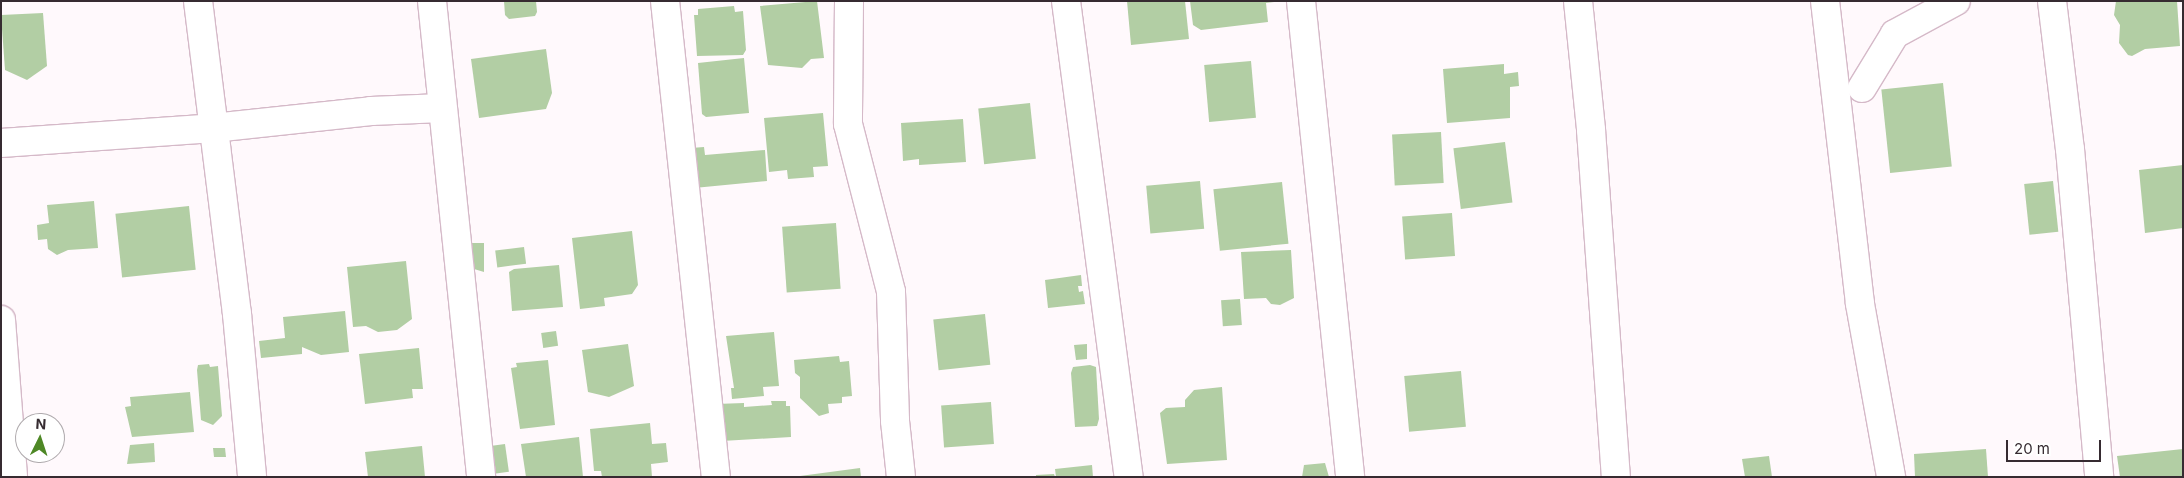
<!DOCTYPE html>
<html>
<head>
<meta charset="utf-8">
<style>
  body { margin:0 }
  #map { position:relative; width:2184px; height:478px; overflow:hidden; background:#fff9fc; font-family:Inter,sans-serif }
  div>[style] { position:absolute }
  .building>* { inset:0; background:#b2cea4; transform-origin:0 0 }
  .roads { filter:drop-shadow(1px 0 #d5b9c8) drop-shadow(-1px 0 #d5b9c8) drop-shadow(0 1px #d5b9c8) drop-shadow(0 -1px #d5b9c8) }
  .minor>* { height:28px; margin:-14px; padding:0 14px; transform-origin:14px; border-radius:14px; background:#fff }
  span { translate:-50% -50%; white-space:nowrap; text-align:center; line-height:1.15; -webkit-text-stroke:4.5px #fff; paint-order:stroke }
  .frame { position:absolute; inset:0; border:2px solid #362b31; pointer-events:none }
  .north { position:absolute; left:15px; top:413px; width:50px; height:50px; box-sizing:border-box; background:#fff; border:1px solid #afaaad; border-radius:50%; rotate:4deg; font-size:14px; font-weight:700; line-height:20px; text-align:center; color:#362b31 }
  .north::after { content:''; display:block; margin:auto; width:18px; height:22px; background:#4e8826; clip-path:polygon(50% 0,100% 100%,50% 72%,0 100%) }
  .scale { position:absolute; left:2006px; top:440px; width:95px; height:22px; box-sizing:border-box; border:2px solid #362b31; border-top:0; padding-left:6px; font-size:15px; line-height:18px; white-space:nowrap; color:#362b31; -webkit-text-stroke:4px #fff; paint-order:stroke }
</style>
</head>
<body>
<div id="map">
  <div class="building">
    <i style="clip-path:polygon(504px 1px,536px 1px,537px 12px,535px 16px,509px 19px,505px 15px)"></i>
    <i style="clip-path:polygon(817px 1px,824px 58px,811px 59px,802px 68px,768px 65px,760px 6px)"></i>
    <i style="clip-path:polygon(1127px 1px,1185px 1px,1189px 39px,1131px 45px)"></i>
    <i style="clip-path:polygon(1190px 1px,1274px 1px,1274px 2px,1266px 3px,1268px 22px,1201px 30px,1193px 25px)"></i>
    <i style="clip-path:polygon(2116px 1px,2177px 1px,2180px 46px,2145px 49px,2132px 56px,2128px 55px,2119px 43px,2120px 25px,2114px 15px)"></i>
    <i style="clip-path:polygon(734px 6px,735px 12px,743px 11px,746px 50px,743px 55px,697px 56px,694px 15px,698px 15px,698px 9px)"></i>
    <i style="clip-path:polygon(43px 13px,47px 66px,27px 80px,5px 70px,1px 15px)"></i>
    <i style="clip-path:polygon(546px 49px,552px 93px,546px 109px,479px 118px,471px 59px)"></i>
    <i style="clip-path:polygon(744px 58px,749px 113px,706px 117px,702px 114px,698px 63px)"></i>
    <i style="left:1251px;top:61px;width:57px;height:47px;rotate:85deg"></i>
    <i style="clip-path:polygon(1504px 64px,1504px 74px,1518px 72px,1519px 86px,1510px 87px,1510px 118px,1447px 123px,1443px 69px)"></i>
    <i style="left:1943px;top:83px;width:84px;height:62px;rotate:84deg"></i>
    <i style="left:1030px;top:103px;width:56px;height:52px;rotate:84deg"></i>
    <i style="clip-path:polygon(823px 113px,828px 166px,813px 167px,814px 177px,788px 179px,787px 170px,769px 172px,764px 118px)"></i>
    <i style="clip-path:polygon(963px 119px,966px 162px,919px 165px,919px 159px,903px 161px,901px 123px)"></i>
    <i style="left:1441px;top:132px;width:51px;height:49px;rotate:87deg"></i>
    <i style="left:1505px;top:142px;width:61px;height:52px;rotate:83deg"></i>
    <i style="clip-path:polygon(704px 147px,705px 155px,765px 150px,767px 181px,694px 188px,691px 148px)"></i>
    <i style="clip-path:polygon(2183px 165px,2183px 228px,2145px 233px,2139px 170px)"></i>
    <i style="left:1200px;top:181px;width:48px;height:54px;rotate:85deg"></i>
    <i style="left:2053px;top:181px;width:51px;height:29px;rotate:84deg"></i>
    <i style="left:1282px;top:182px;width:62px;height:69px;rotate:84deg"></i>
    <i style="clip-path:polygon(94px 201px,98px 248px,68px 250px,57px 255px,48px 249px,47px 239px,38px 240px,37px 225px,49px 223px,47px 205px)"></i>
    <i style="left:189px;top:206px;width:64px;height:74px;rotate:84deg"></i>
    <i style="left:1452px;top:213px;width:43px;height:50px;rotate:86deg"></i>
    <i style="left:836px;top:223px;width:66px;height:54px;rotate:86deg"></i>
    <i style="clip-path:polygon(632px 231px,638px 285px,632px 294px,604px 298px,605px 306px,580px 309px,572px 238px)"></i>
    <i style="clip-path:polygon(472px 243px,484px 243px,484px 272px,474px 269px)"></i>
    <i style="left:524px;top:247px;width:17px;height:29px;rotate:83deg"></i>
    <i style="clip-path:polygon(1291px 250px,1294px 298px,1280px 305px,1271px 304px,1266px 298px,1244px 299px,1241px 252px)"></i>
    <i style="clip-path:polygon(406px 261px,412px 319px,397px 330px,378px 332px,366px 326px,353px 327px,347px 267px)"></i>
    <i style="clip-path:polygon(559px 265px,563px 307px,512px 311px,509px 272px,514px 269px)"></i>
    <i style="clip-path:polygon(1081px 275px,1082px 286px,1078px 286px,1079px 292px,1083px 291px,1085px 304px,1048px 308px,1045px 280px)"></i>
    <i style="left:1240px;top:299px;width:26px;height:19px;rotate:86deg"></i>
    <i style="clip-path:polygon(345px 311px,349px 352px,321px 355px,302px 347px,302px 354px,261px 358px,259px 341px,285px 338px,283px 317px)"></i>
    <i style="left:985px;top:314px;width:51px;height:52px;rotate:84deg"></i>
    <i style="left:556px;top:331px;width:15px;height:15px;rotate:82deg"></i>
    <i style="clip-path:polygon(774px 332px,779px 386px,763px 387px,764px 396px,732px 399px,731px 388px,734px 388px,726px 336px)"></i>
    <i style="clip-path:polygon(628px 344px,634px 386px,609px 397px,588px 392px,582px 350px)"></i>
    <i style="clip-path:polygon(1087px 344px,1087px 359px,1076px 360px,1074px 345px)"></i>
    <i style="clip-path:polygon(419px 348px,423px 389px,412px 389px,413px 398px,365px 404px,359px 354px)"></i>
    <i style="clip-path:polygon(839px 356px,840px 362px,849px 361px,852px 396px,842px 397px,842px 403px,828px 404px,829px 413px,819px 416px,800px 398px,800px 377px,795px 373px,794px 360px)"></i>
    <i style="clip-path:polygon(548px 360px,555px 425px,520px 429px,511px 368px,517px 367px,516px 363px)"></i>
    <i style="clip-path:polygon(209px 364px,210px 367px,218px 366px,222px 416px,213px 425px,201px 420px,197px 370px,198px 365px)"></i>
    <i style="clip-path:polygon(1090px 365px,1096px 367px,1099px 419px,1097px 426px,1075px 427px,1071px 373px,1073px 367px)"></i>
    <i style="left:1461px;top:371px;width:56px;height:57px;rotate:85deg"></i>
    <i style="clip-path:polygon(1222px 387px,1227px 460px,1167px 464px,1160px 413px,1166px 408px,1185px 407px,1185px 400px,1194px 390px)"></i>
    <i style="clip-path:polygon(190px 392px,194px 432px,132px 437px,125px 407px,131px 406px,130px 397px)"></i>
    <i style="clip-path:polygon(771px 401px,786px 401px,786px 406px,790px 406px,791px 437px,722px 441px,716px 404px,744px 403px,744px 407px,772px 405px)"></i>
    <i style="left:991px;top:402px;width:42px;height:50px;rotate:86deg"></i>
    <i style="clip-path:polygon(650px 423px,652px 444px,666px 443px,668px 462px,651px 464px,652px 477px,602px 477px,601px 471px,594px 471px,590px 429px)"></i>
    <i style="clip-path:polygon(579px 437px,583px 477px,526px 477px,521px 444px)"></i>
    <i style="clip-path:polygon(154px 443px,155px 462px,127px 464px,130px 445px)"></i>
    <i style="left:505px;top:444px;width:28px;height:13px;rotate:82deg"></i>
    <i style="clip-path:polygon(422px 446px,425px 477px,368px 477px,365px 452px)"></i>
    <i style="clip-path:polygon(213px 448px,225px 448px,226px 457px,214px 457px)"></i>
    <i style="clip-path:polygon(1986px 449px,1988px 477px,1915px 477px,1914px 454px)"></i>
    <i style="clip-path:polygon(2183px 449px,2183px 477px,2120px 477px,2117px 456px)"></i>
    <i style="clip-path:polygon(1769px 456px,1772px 477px,1745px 477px,1742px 459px)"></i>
    <i style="clip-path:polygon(1325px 463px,1329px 477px,1302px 477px,1304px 465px)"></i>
    <i style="clip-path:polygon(1092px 465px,1093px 477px,1056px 477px,1055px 469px)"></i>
    <i style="clip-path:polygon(860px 468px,861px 477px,800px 477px,800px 476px)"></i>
    <i style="clip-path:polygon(1054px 474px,1055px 477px,1036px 477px,1036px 475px)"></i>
  </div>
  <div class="roads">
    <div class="minor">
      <i style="left:198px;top:1px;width:315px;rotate:82.9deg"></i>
      <i style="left:237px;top:314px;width:164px;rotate:84.7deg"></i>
      <i style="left:432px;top:1px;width:479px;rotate:84.1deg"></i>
      <i style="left:665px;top:1px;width:479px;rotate:83.9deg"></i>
      <i style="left:849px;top:1px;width:123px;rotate:90.5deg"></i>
      <i style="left:848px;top:124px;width:173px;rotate:75.6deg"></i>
      <i style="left:891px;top:292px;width:129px;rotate:88.2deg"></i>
      <i style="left:895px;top:421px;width:56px;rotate:83.9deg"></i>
      <i style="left:1066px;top:1px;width:480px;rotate:82.5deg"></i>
      <i style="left:1301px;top:1px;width:479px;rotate:84.1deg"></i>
      <i style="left:1578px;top:1px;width:130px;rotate:84.2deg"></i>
      <i style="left:1591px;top:130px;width:348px;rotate:85.9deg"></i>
      <i style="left:1825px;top:1px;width:305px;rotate:83.4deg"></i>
      <i style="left:1860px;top:304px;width:176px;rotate:79.8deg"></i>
      <i style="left:2052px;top:1px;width:149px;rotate:83.1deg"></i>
      <i style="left:2070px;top:149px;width:329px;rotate:84.9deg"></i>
      <i style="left:1862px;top:88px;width:63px;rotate:-58.6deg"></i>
      <i style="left:1895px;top:34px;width:69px;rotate:-28.4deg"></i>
      <i style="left:1px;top:143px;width:213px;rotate:-4deg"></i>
      <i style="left:213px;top:128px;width:159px;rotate:-6.1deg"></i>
      <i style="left:371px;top:111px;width:71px;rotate:-2.4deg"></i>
      <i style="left:1px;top:320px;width:157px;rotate:85.6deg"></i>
    </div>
  </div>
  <div class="frame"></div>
  <div class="north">N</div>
  <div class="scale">20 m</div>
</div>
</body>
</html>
